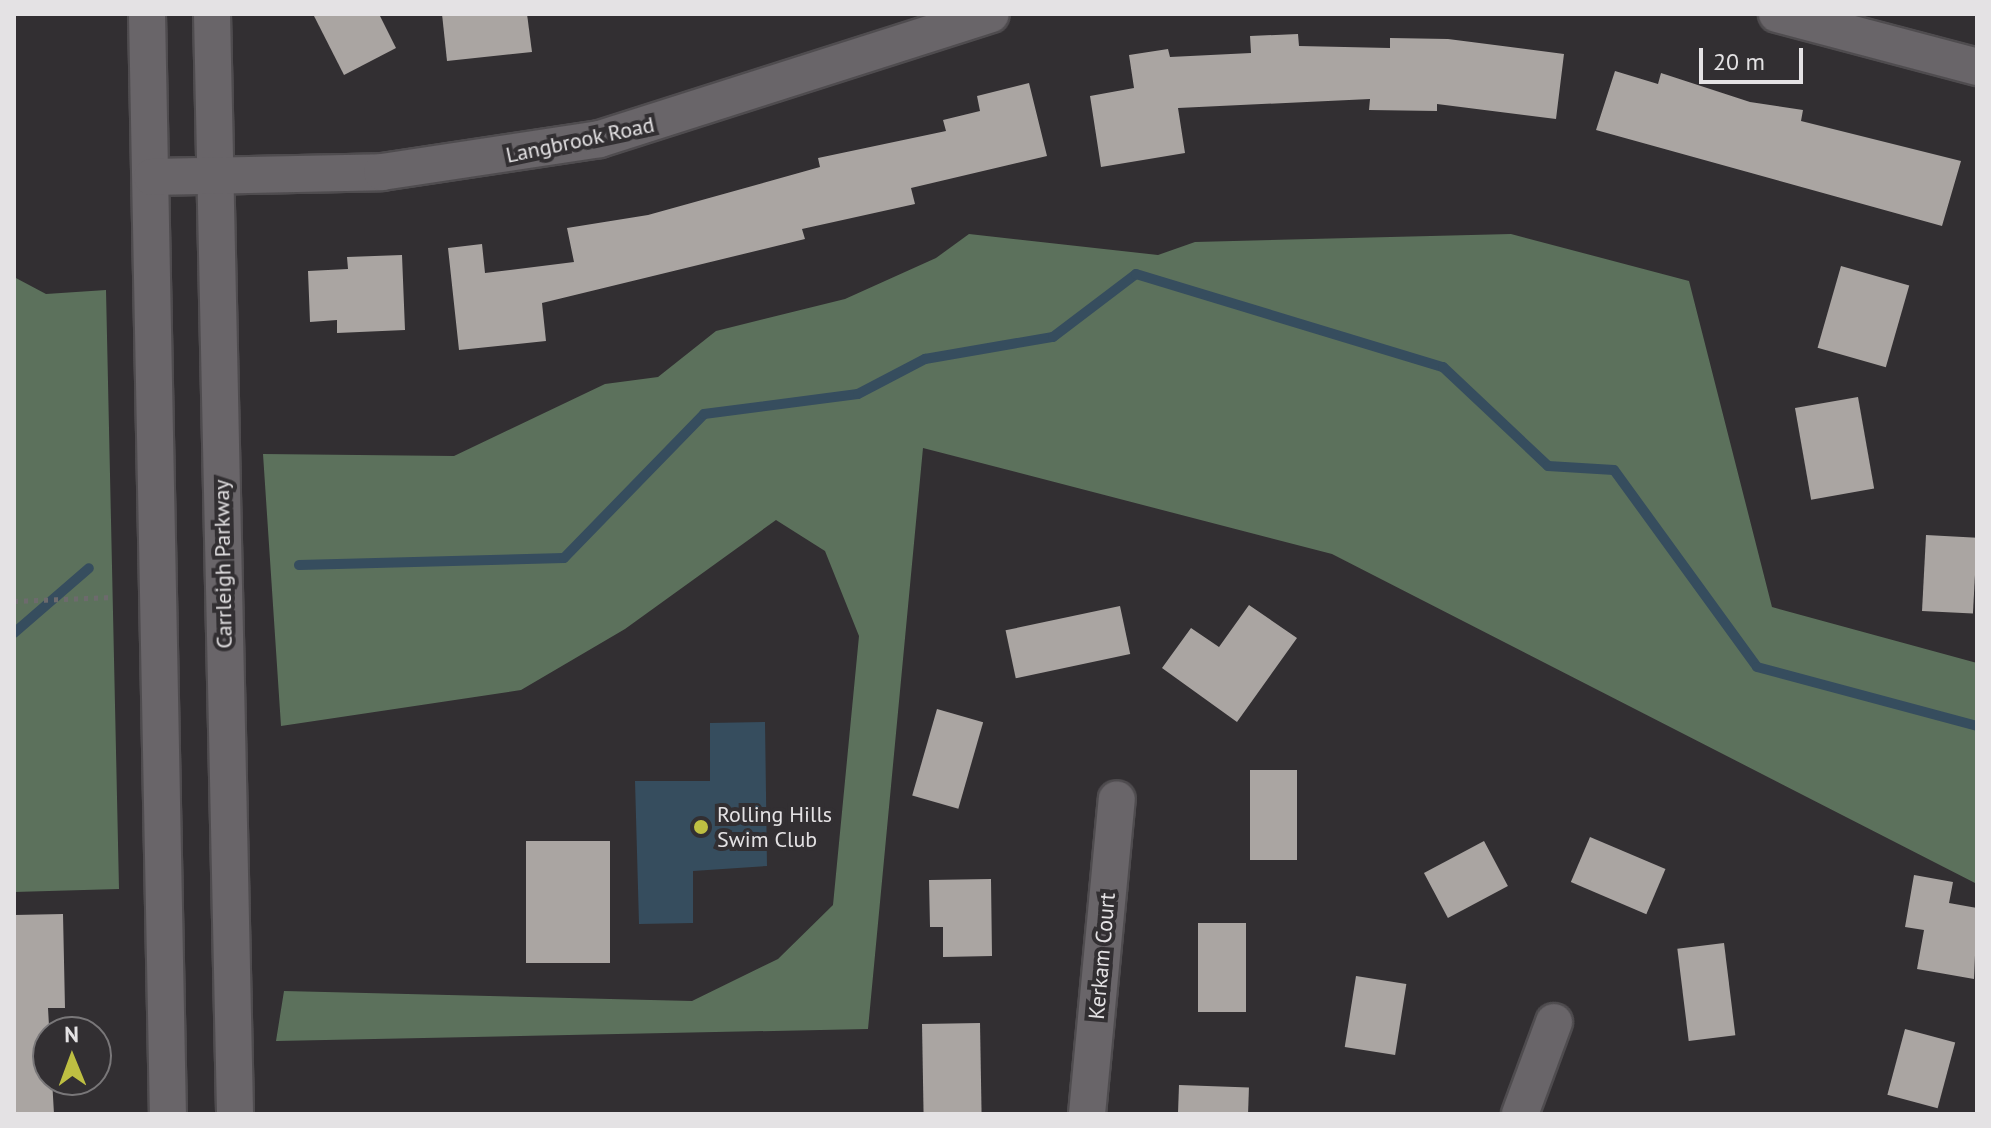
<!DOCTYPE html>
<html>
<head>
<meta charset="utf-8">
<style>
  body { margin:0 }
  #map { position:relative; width:1991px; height:1128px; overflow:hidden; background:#322f32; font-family:"PT Sans",sans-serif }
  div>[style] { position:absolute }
  .forest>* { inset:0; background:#5c715c }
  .water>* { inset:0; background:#364d5e }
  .stream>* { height:10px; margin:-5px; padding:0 5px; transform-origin:5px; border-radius:5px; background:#364d5e }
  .building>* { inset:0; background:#aaa5a2; transform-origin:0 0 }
  .path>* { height:5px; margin-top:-2.5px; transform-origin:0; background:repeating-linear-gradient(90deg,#6d6a6d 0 4px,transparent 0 10px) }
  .roads { filter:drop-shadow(2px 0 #4f4c4f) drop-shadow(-2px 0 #4f4c4f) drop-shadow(0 2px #4f4c4f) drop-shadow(0 -2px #4f4c4f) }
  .minor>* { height:36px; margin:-18px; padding:0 18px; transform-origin:18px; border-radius:18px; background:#696569 }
  .dots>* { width:22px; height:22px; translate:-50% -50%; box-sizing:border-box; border:4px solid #322f32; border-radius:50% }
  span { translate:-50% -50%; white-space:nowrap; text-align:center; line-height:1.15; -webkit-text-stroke:8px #322f32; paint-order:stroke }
  .street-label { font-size:22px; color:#e4e2e4 }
  .poi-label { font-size:22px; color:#e4e2e4 }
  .left { translate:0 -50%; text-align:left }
  .frame { position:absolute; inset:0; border:16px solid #e4e2e4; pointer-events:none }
  .north { position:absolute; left:32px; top:1016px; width:80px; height:80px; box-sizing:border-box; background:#322f32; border:2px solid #797779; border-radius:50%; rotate:359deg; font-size:22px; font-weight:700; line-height:32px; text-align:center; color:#e4e2e4 }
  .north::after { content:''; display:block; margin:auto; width:28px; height:36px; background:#bebf42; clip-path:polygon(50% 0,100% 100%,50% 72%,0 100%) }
  .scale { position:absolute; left:1699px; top:48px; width:104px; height:36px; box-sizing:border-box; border:4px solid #e4e2e4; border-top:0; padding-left:10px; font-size:24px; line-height:28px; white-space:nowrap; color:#e4e2e4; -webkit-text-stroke:6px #322f32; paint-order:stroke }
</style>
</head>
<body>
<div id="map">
  <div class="forest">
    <i style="clip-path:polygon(969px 234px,1158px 255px,1195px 242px,1511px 234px,1689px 281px,1772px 607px,1977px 663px,1977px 884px,1332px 554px,923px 448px,868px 1029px,276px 1041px,284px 991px,692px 1001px,778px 959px,833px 905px,859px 636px,825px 551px,776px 520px,625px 629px,521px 690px,281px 726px,263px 454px,454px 456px,605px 384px,658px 377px,716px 331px,845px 299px,936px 258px)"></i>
    <i style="clip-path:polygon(14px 277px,46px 294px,106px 290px,119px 889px,14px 892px)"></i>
  </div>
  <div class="water">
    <i style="clip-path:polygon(765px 722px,767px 866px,693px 871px,693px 923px,639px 924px,635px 781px,710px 781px,710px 723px)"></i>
  </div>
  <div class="stream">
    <i style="left:299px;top:565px;width:265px;rotate:-1.5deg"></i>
    <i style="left:564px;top:558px;width:201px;rotate:-45.8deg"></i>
    <i style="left:704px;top:414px;width:155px;rotate:-7.4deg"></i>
    <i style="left:858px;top:394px;width:76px;rotate:-27.6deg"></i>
    <i style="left:925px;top:359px;width:130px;rotate:-9.8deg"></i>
    <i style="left:1053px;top:337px;width:104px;rotate:-37.2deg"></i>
    <i style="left:1136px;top:274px;width:321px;rotate:16.9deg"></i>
    <i style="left:1443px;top:367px;width:144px;rotate:43.3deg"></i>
    <i style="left:1548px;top:466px;width:66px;rotate:3.5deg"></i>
    <i style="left:1614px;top:470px;width:243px;rotate:54deg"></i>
    <i style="left:1757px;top:667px;width:228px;rotate:15deg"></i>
    <i style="left:14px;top:633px;width:99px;rotate:-40.9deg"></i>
  </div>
  <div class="building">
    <i style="clip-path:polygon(313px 14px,379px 14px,396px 48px,344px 75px)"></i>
    <i style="clip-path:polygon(442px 14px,527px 14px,532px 52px,447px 61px)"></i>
    <i style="clip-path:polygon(1298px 34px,1299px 46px,1390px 48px,1390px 38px,1448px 39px,1564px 54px,1556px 119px,1437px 104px,1437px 111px,1369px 110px,1370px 99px,1178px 108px,1185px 153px,1101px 167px,1090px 96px,1134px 88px,1129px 55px,1168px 49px,1170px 57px,1251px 53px,1250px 36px)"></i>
    <i style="clip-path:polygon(1615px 71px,1658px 84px,1661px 73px,1750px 102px,1803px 110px,1801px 121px,1961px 161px,1942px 226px,1596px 130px)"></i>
    <i style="clip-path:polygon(1029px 83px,1047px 156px,911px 188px,915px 204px,802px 229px,805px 239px,542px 303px,546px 341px,459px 350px,448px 248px,482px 244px,485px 273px,574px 262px,567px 228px,648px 215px,820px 167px,818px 158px,946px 131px,943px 120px,980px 111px,977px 96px)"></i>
    <i style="clip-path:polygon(402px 255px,405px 330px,337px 333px,337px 320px,310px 322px,308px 271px,348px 269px,347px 257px)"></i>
    <i style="left:1841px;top:266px;width:71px;height:85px;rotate:16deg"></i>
    <i style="left:1858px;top:397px;width:93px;height:64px;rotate:80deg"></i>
    <i style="left:1926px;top:535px;width:51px;height:76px;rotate:3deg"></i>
    <i style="clip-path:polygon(1249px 605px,1297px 638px,1237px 722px,1162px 668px,1191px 628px,1219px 647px)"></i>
    <i style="left:1120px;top:606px;width:49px;height:117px;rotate:78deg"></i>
    <i style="left:937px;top:709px;width:48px;height:90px;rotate:16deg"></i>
    <i style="left:1250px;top:770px;width:47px;height:90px"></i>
    <i style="left:1590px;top:837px;width:82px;height:49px;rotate:23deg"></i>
    <i style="left:610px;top:841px;width:122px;height:84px;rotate:90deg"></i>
    <i style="left:1484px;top:841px;width:51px;height:68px;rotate:62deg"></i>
    <i style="clip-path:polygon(1914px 875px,1953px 882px,1949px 903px,1977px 908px,1974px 979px,1917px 969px,1924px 930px,1905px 927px)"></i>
    <i style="clip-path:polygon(991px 879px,992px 956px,943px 957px,943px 927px,930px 927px,929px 880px)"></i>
    <i style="clip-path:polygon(63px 914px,65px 1008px,48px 1008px,54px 1114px,14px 1114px,14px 915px)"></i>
    <i style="left:1198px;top:923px;width:48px;height:89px"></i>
    <i style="left:1724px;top:943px;width:93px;height:47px;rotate:83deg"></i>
    <i style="left:1356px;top:976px;width:51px;height:72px;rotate:9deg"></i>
    <i style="left:980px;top:1023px;width:91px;height:58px;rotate:89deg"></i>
    <i style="left:1905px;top:1029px;width:52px;height:68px;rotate:15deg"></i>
    <i style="left:1179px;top:1085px;width:70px;height:29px;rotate:2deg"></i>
  </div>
  <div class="path">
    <i style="left:14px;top:601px;width:99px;rotate:-2.3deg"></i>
  </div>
  <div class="roads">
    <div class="minor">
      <i style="left:147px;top:14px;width:1100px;rotate:88.91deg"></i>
      <i style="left:212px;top:14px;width:1100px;rotate:88.8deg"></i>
      <i style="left:1777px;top:14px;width:207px;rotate:14.8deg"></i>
      <i style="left:152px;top:177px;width:230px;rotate:-1.2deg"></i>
      <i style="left:382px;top:172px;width:220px;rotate:-8.6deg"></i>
      <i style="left:600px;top:139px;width:410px;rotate:-17.7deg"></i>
      <i style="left:1087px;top:1114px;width:316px;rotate:-84.6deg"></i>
      <i style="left:1520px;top:1114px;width:98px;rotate:-69.7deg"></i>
    </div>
  </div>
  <div class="dots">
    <i style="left:701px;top:827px;background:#bebf42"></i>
  </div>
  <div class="street-label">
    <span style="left:580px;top:140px;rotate:-12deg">Langbrook Road</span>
    <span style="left:223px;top:564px;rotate:-91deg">Carrleigh Parkway</span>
    <span style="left:1102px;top:956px;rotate:-85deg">Kerkam Court</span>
  </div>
  <div class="poi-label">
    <span class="left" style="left:717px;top:827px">Rolling Hills<br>Swim Club</span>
  </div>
  <div class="frame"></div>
  <div class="north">N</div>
  <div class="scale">20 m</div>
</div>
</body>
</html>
